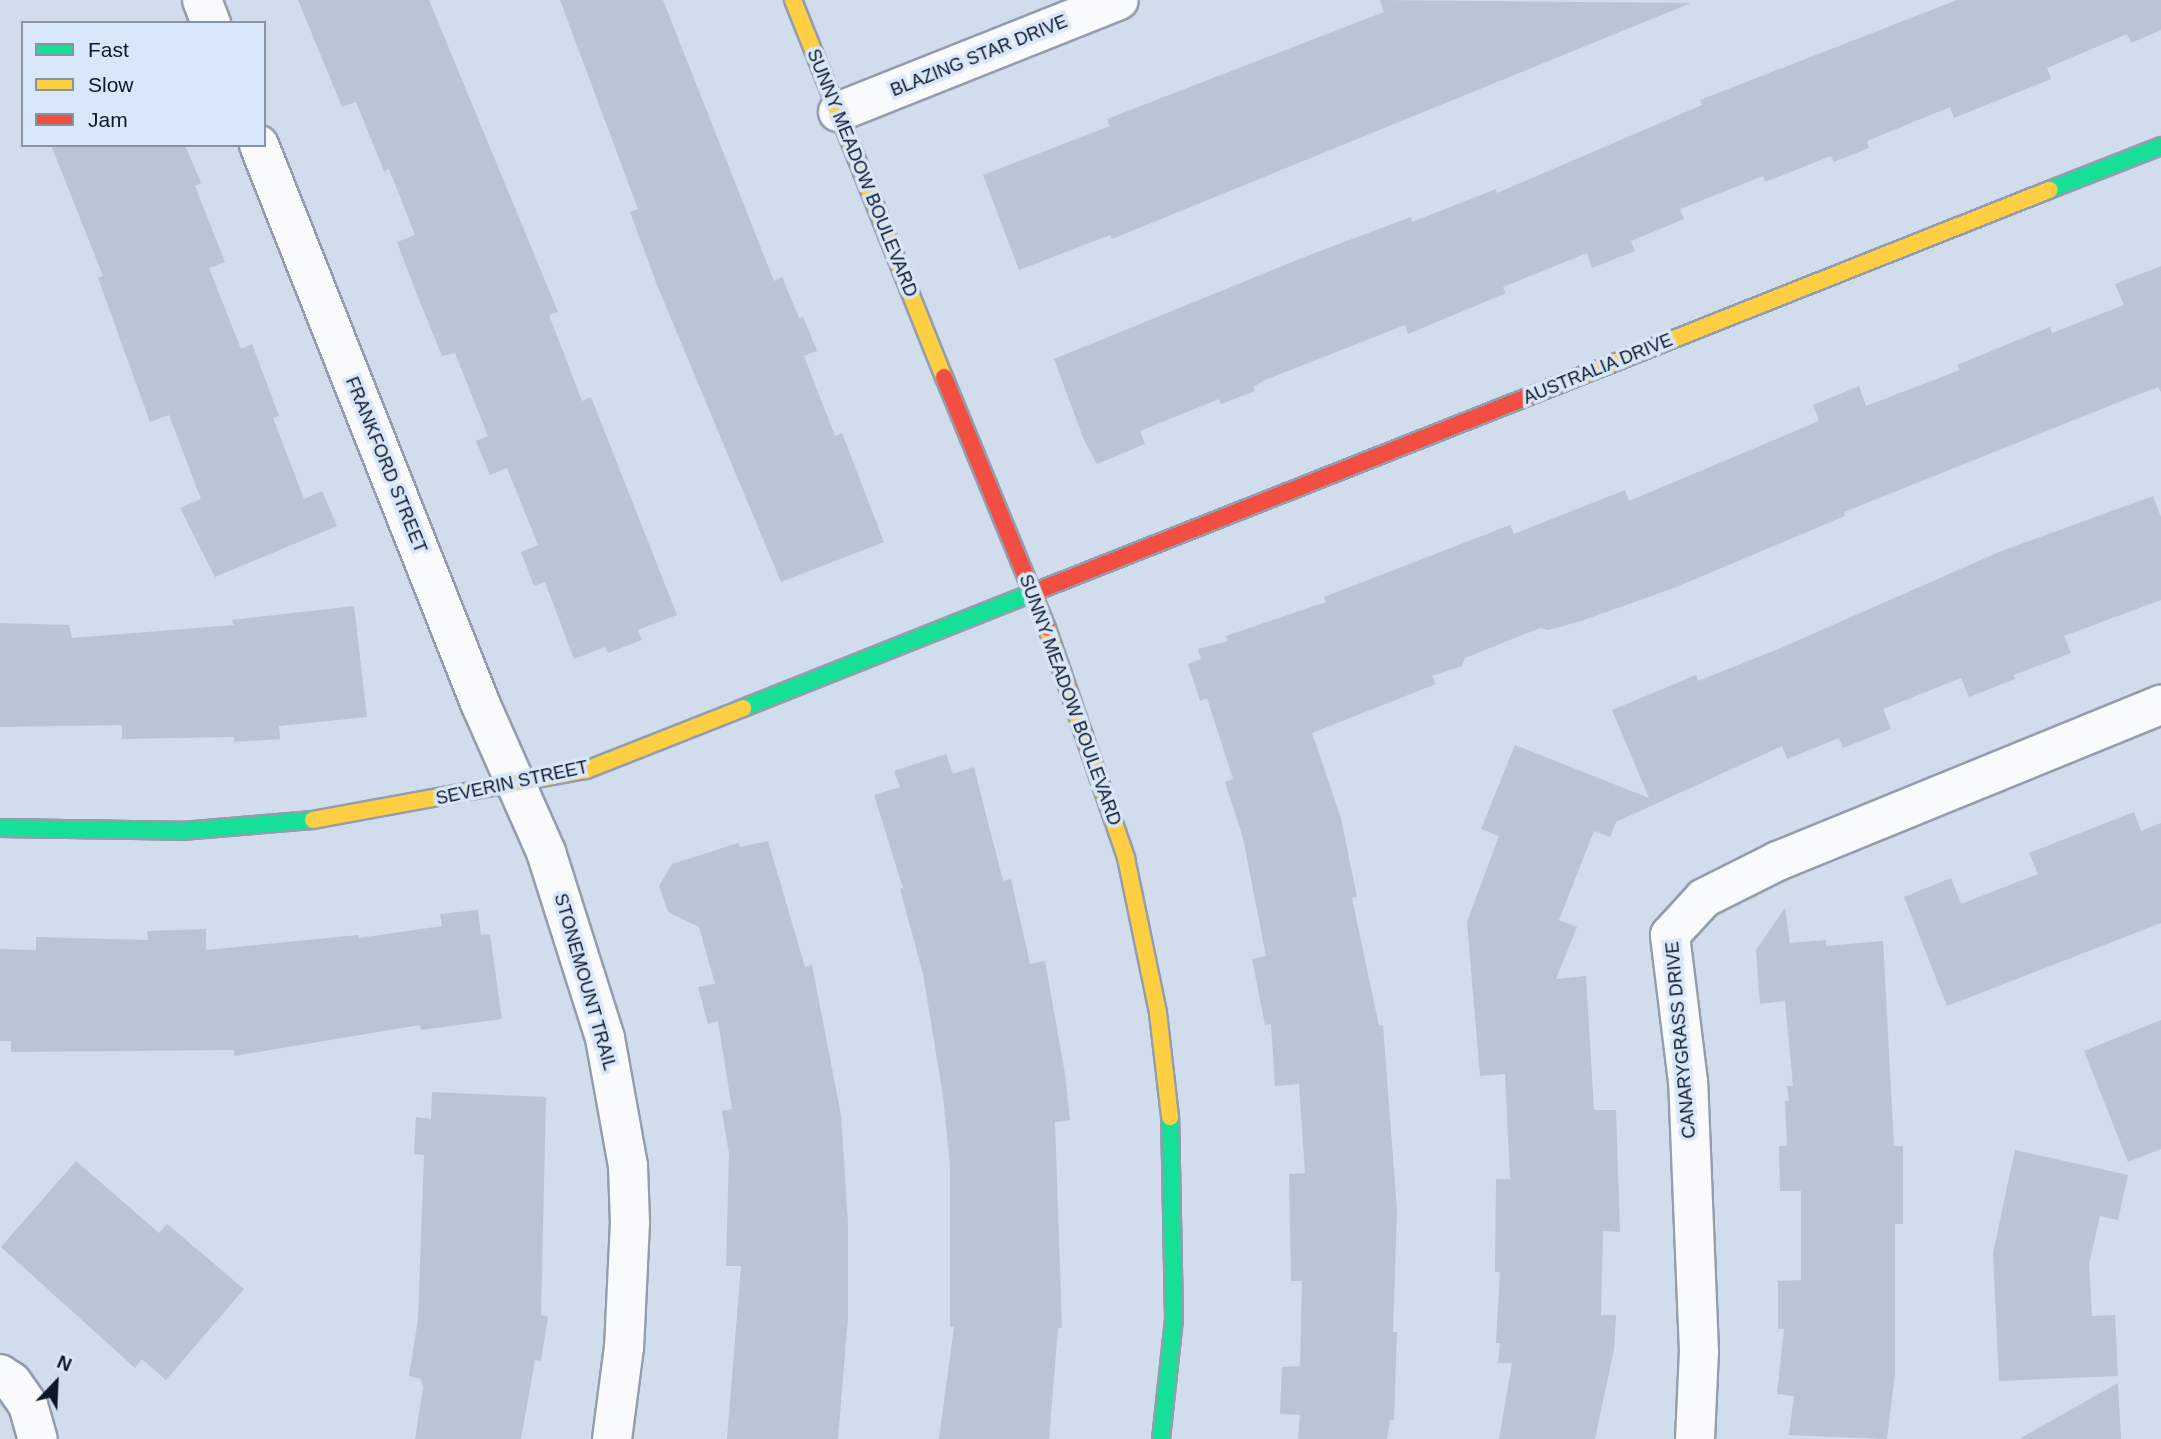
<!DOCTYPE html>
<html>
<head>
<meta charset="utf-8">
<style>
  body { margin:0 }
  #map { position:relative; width:2161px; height:1439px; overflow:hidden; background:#d1dcec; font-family:Arial,sans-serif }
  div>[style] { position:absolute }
  .building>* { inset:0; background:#b9c4d4 }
  .roads { filter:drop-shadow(2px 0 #939dad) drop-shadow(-2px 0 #939dad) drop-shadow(0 2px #939dad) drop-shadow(0 -2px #939dad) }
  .street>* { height:38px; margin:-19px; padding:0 19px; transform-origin:19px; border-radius:19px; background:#f8fafc }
  .fast>* { height:16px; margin:-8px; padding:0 8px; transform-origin:8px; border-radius:8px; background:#16e098 }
  .slow>* { height:16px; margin:-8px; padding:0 8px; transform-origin:8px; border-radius:8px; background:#ffcf43 }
  .jam>* { height:16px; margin:-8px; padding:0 8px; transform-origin:8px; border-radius:8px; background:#f24e42 }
  span { translate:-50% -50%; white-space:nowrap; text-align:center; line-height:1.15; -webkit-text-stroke:7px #d9e7fa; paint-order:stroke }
  .street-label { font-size:18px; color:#0c1829 }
  .legend { position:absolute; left:21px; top:21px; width:245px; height:126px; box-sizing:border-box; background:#d9e7fa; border:2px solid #8794a6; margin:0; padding:9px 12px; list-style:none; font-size:21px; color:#0c1829 }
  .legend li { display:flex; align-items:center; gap:14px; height:35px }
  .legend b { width:35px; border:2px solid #8794a6 }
  .north { position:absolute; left:21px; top:1348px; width:70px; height:70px; -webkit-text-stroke:5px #d9e7fa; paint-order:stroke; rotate:23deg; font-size:19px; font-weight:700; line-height:28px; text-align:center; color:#0c1829 }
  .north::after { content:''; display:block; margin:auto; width:24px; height:32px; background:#0c1829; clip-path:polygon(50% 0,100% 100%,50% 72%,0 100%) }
</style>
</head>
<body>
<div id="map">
  <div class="building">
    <i style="clip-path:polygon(298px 0,429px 0,558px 312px,549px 315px,582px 401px,591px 397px,677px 615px,638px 630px,642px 640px,608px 653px,605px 647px,574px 659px,545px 582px,534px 586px,521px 552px,538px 545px,507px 468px,490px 475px,476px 441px,488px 436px,455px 353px,442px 356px,416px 292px,397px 242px,415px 235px,389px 169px,384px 171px,356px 102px,342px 107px)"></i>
    <i style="clip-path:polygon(560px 0,663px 0,774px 281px,782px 277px,799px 318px,803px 317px,817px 351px,804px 356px,835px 436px,842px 433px,884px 542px,781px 582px,657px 285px,630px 212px,638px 209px)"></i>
    <i style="clip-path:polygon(1380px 0,1691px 3px,1112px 239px,1110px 235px,1019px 270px,983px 175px,1110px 126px,1107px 119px,1384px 12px)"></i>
    <i style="clip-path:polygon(1957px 0,2161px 0,2161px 30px,2131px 43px,2127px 34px,2047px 68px,2051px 79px,1954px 118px,1950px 107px,1867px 141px,1869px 148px,1834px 162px,1831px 156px,1765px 182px,1763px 176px,1680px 209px,1684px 219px,1631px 241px,1635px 251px,1592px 268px,1587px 253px,1503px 287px,1506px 293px,1408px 334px,1405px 325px,1265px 380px,1253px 387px,1255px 391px,1221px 404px,1219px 399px,1140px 431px,1145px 444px,1097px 464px,1084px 440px,1054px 359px,1312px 254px,1411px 217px,1412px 222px,1496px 189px,1497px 193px,1702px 105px,1700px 100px)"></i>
    <i style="clip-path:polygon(51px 145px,185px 145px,201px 183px,195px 186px,225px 262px,209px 268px,241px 349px,252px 344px,279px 416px,273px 418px,304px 499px,322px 491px,337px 526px,215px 577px,180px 508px,201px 499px,169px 415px,150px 422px,98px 278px,103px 276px)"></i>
    <i style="clip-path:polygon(2161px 266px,2161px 392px,2158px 387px,2119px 402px,1844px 512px,1845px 516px,1674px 588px,1581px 621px,1549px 630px,1540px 628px,1465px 658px,1462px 666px,1432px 676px,1436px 684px,1312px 733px,1341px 818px,1357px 897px,1352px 898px,1379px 1026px,1383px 1025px,1397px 1211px,1393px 1332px,1397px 1332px,1394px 1420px,1390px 1420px,1387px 1439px,1298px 1439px,1300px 1415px,1280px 1414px,1282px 1367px,1300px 1366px,1302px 1281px,1291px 1281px,1289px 1174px,1305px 1173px,1299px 1084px,1275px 1086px,1271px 1024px,1265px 1025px,1252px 959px,1266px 956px,1243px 838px,1225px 782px,1233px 779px,1207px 698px,1200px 701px,1188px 664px,1201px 659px,1198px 649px,1228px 641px,1226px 636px,1326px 602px,1324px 597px,1510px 525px,1514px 534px,1625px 490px,1629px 501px,1819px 421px,1813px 405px,1859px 386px,1866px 406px,1960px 370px,1957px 365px,2003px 346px,2050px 327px,2052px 333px,2124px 305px,2115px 284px)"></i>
    <i style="clip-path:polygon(2153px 496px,2161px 517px,2161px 600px,2064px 636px,2071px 653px,2014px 675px,2015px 679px,1969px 697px,1961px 678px,1883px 709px,1891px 729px,1843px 748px,1839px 738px,1787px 759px,1782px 746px,1616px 822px,1610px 837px,1594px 831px,1559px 920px,1577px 927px,1556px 979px,1586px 976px,1594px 1110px,1616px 1110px,1620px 1232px,1603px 1231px,1601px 1315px,1616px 1315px,1614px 1349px,1595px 1439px,1499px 1439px,1512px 1363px,1498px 1363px,1500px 1343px,1496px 1343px,1500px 1272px,1495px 1272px,1496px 1179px,1510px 1179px,1505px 1074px,1480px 1076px,1467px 922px,1499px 836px,1481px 829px,1515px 745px,1649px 798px,1612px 710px,1696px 675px,1698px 681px,1783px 647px,1999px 552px)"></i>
    <i style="clip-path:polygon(354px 606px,367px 717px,279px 726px,280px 739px,234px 742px,234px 737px,122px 739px,122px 725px,0 727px,0 623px,69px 625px,72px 638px,234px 625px,232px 620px)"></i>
    <i style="clip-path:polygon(946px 754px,953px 774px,974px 767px,1003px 881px,1011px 879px,1030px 964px,1045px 961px,1065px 1074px,1070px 1120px,1055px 1122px,1062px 1328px,1058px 1328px,1049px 1439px,939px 1439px,954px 1327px,950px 1327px,950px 1165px,943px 1096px,923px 974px,900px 889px,903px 888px,874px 795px,900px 787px,894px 771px)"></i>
    <i style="clip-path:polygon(2134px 812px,2141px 831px,2161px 823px,2161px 923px,1947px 1006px,1904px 897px,1951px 878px,1961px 904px,2038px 874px,2029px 853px)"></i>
    <i style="clip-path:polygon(768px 841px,805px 967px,812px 965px,841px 1115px,848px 1222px,848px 1317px,838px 1439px,727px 1439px,741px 1266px,726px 1266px,729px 1154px,722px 1111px,732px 1109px,718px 1021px,708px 1024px,698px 987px,715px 984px,699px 927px,668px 912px,659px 886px,672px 864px,738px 843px,740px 847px)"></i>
    <i style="clip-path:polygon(1785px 908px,1790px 943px,1826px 940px,1826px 946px,1883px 941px,1894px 1146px,1903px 1146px,1903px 1224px,1895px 1224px,1895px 1374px,1887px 1439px,1789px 1435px,1794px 1396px,1777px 1394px,1784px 1329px,1778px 1329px,1778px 1281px,1801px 1280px,1801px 1191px,1780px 1191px,1779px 1146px,1787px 1146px,1785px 1101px,1789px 1101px,1787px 1086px,1793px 1086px,1785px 1001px,1760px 1004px,1756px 950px)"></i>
    <i style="clip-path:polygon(478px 910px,481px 935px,490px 934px,502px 1019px,421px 1030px,420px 1025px,234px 1056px,234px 1050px,11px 1052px,11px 1041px,0 1041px,0 949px,36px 950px,36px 937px,148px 940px,147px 931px,206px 929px,206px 950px,358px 935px,359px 938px,442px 926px,440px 914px)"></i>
    <i style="clip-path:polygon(2161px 1020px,2161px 1149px,2128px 1162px,2084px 1051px)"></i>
    <i style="clip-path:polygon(432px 1092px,546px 1097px,541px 1315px,548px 1317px,541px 1361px,535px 1360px,521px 1439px,415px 1439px,423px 1388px,421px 1379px,409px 1376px,418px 1319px,424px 1155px,414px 1154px,416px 1117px,431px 1119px)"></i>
    <i style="clip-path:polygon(2015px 1150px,2128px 1175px,2118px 1220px,2100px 1216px,2089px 1264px,2092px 1316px,2115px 1315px,2118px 1376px,1999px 1381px,1993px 1253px)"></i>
    <i style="clip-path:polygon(76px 1161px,159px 1233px,167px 1224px,244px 1289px,166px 1380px,142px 1359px,135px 1368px,1px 1247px)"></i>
    <i style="clip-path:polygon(2118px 1383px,2121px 1439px,2019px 1439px)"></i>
  </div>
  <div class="roads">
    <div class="street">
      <i style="left:202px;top:0;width:25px;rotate:69deg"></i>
      <i style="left:838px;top:112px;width:302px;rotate:-21.7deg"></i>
      <i style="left:259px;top:145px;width:600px;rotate:68.39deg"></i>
      <i style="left:480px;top:703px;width:163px;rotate:66.1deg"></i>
      <i style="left:546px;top:852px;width:195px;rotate:72.4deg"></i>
      <i style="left:605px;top:1038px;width:130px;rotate:79.8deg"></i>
      <i style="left:628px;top:1166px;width:56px;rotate:88deg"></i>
      <i style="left:630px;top:1222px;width:125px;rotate:92.7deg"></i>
      <i style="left:624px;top:1347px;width:93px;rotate:97.4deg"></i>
      <i style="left:0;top:1374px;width:14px;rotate:34deg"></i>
      <i style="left:12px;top:1382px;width:28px;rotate:55deg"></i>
      <i style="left:28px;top:1405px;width:35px;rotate:74deg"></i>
      <i style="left:1695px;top:1439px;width:87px;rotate:-87.4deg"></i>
      <i style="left:1699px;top:1352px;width:270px;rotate:-92.3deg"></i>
      <i style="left:1688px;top:1082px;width:148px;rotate:-97deg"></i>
      <i style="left:1670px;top:935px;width:50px;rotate:-47.4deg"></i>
      <i style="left:1704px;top:898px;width:83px;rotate:-26.6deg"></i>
      <i style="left:1778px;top:861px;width:414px;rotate:-22.2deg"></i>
    </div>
    <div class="fast">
      <i style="left:2049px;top:190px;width:120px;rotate:-21.4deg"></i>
      <i style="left:743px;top:708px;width:316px;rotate:-21.7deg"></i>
      <i style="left:0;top:828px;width:182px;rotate:0.9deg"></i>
      <i style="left:182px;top:831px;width:131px;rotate:-4.8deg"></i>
      <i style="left:1161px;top:1439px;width:121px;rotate:-83.8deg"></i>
      <i style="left:1174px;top:1319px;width:202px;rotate:-91.1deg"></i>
    </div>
    <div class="slow">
      <i style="left:793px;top:0;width:406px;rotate:68.2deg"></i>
      <i style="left:1568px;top:381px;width:518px;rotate:-21.66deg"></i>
      <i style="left:1047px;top:628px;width:243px;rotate:71deg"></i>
      <i style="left:1126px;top:858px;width:158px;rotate:78.3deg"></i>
      <i style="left:1158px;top:1013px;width:105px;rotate:83.4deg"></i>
      <i style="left:313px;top:820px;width:278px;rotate:-10.4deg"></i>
      <i style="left:586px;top:770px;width:169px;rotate:-21.5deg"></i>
    </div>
    <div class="jam">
      <i style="left:944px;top:377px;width:271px;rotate:67.7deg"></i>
      <i style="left:1037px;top:591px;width:571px;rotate:-21.58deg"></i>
    </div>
  </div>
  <div class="street-label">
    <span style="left:979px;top:56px;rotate:-22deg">BLAZING STAR DRIVE</span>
    <span style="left:862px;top:173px;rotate:68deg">SUNNY MEADOW BOULEVARD</span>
    <span style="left:1598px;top:369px;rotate:-22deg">AUSTRALIA DRIVE</span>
    <span style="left:386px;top:465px;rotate:68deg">FRANKFORD STREET</span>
    <span style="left:1070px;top:700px;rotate:70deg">SUNNY MEADOW BOULEVARD</span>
    <span style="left:512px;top:783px;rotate:-12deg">SEVERIN STREET</span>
    <span style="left:585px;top:982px;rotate:74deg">STONEMOUNT TRAIL</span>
    <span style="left:1681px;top:1040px;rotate:-95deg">CANARYGRASS DRIVE</span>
  </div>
  <ul class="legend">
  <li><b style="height:9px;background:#16e098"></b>Fast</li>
  <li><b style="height:9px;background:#ffcf43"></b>Slow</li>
  <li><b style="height:9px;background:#f24e42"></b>Jam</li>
  </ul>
  <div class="north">N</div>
</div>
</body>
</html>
